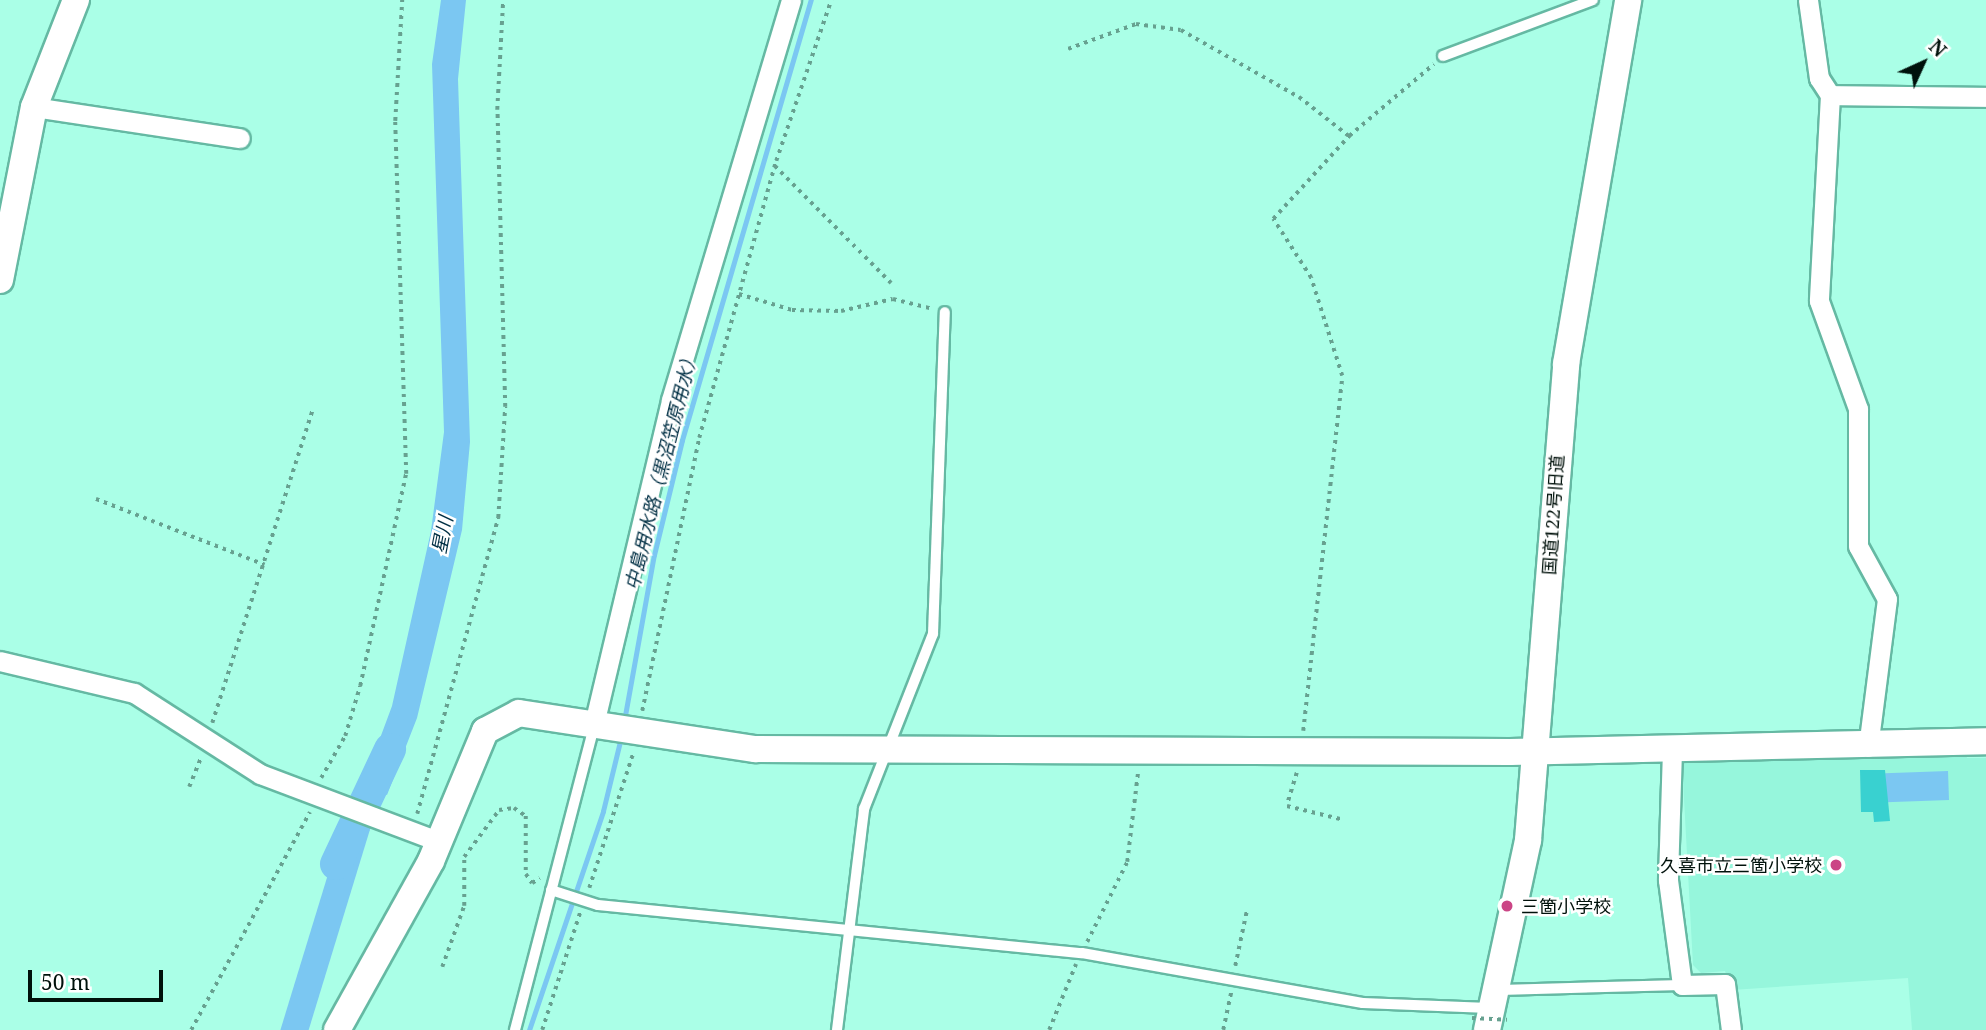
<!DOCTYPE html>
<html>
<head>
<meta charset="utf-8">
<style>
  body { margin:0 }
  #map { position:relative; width:1986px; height:1030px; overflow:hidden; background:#aaffe7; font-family:"Noto Serif","Noto Sans JP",serif }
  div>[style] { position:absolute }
  .built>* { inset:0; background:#96f6dc }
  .water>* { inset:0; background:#7bc7f2; transform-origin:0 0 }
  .stream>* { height:5px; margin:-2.5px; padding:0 2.5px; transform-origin:2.5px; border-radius:2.5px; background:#7bc7f2 }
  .river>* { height:32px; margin:-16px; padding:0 16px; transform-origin:16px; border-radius:16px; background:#7bc7f2 }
  .building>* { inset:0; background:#39d1d0 }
  .path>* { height:3.5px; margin-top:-1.75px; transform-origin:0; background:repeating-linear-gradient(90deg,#67a190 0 3.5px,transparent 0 8.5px) }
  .roads { filter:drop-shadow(2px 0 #65b9a3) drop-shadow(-2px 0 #65b9a3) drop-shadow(0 2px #65b9a3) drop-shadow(0 -2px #65b9a3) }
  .lane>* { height:10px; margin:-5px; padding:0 5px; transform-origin:5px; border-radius:5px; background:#fff }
  .street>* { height:19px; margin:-9.5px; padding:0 9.5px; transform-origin:9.5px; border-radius:9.5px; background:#fff }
  .secondary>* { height:26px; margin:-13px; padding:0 13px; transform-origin:13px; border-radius:13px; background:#fff }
  .path-bridge>* { height:3.5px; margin-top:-1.75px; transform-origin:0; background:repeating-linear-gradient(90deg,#67a190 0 3.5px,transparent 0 8.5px) }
  .dots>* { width:19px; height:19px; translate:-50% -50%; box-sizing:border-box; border:4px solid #fff; border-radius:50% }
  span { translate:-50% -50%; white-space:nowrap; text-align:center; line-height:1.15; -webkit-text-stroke:5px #fff; paint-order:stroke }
  .street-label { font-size:18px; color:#00110b }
  .poi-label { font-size:18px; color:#00110b }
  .right { translate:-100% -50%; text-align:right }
  .left { translate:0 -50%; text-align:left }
  .water-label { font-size:19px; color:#002f44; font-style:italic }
  .north { position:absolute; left:1888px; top:28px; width:70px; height:70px; -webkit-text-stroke:5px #fff; paint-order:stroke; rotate:45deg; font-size:19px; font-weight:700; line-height:28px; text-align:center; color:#00110b }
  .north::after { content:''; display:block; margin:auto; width:24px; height:32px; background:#00110b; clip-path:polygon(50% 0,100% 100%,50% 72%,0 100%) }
  .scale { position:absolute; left:28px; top:970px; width:135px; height:32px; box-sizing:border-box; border:4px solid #00110b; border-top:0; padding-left:9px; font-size:21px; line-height:24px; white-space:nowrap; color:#00110b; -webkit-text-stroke:5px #fff; paint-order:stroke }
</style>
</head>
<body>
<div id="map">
  <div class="built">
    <i style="clip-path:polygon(1965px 752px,1967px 758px,1986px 758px,1986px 1030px,1912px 1030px,1908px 978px,1732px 990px,1725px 971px,1701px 973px,1693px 965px,1682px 762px)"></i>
  </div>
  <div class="water">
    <i style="clip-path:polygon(441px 0,466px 0,458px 79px,470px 442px,462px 530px,417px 718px,387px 795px,363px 784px,392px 706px,431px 531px,444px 432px,432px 64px)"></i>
    <i style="left:1948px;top:771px;width:29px;height:63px;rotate:88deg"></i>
    <i style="left:344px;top:822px;width:27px;height:237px;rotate:17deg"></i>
  </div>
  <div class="stream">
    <i style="left:624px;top:721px;width:169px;rotate:-79.8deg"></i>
    <i style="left:654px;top:555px;width:118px;rotate:-76.3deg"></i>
    <i style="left:682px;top:440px;width:459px;rotate:-73.7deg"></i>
    <i style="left:529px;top:1030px;width:231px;rotate:-71.3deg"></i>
    <i style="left:603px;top:811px;width:76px;rotate:-76.3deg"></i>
  </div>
  <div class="river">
    <i style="left:336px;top:864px;width:127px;rotate:-64.8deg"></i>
  </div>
  <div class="building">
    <i style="clip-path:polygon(1860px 770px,1885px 770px,1890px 821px,1874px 822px,1873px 812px,1861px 812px)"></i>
  </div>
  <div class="path">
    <i style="left:1068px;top:49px;width:72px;rotate:-20.2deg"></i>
    <i style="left:1136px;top:24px;width:45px;rotate:7.6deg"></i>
    <i style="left:1181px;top:30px;width:136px;rotate:29.6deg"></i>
    <i style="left:1299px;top:97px;width:63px;rotate:38deg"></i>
    <i style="left:775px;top:166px;width:165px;rotate:45.2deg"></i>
    <i style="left:739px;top:294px;width:55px;rotate:16.8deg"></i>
    <i style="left:792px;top:310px;width:49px;rotate:1.2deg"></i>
    <i style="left:841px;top:311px;width:53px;rotate:-13deg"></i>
    <i style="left:893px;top:299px;width:41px;rotate:14deg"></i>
    <i style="left:96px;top:499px;width:181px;rotate:21.3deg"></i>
    <i style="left:642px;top:711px;width:279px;rotate:-78.2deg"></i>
    <i style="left:699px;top:438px;width:288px;rotate:-74.5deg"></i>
    <i style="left:776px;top:161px;width:170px;rotate:-71.1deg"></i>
    <i style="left:212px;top:723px;width:327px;rotate:-72.2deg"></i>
    <i style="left:1303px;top:731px;width:357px;rotate:-83.7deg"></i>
    <i style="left:1342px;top:376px;width:103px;rotate:-107.6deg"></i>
    <i style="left:1311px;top:278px;width:70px;rotate:-122.8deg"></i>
    <i style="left:1273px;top:219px;width:113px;rotate:-47.5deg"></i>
    <i style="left:1349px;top:136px;width:111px;rotate:-40.3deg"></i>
    <i style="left:1297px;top:773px;width:34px;rotate:107deg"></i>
    <i style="left:1287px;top:806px;width:59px;rotate:13.8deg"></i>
    <i style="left:321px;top:778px;width:48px;rotate:-60.3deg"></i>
    <i style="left:345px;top:736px;width:52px;rotate:-73.3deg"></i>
    <i style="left:360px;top:686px;width:217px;rotate:-77.8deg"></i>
    <i style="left:406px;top:474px;width:353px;rotate:-91.8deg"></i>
    <i style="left:395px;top:121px;width:121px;rotate:-86.7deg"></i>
    <i style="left:189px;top:787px;width:32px;rotate:-68deg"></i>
    <i style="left:417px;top:814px;width:307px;rotate:-74.7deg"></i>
    <i style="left:498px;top:518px;width:111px;rotate:-86.4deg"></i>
    <i style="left:505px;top:407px;width:297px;rotate:-91.5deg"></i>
    <i style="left:497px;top:110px;width:110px;rotate:-86.9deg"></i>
    <i style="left:589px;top:888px;width:142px;rotate:-71.9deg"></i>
    <i style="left:1087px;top:942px;width:89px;rotate:-63.4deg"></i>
    <i style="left:1127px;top:862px;width:92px;rotate:-83.1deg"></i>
    <i style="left:1235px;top:966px;width:58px;rotate:-78.1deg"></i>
    <i style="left:442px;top:967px;width:65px;rotate:-70.2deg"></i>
    <i style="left:464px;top:906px;width:49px;rotate:-90deg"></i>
    <i style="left:464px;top:857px;width:59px;rotate:-53.3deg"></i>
    <i style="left:499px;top:810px;width:15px;rotate:-8deg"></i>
    <i style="left:514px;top:808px;width:14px;rotate:34deg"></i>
    <i style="left:526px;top:816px;width:58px;rotate:90deg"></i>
    <i style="left:526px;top:874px;width:11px;rotate:56deg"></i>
    <i style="left:532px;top:883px;width:9px;rotate:-32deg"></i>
    <i style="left:191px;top:1030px;width:248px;rotate:-61.4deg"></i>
    <i style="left:542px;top:1030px;width:124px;rotate:-72.1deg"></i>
    <i style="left:1049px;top:1030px;width:71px;rotate:-67.8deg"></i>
    <i style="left:1223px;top:1030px;width:40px;rotate:-78deg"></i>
  </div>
  <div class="roads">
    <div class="lane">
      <i style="left:1443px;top:56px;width:160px;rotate:-20.5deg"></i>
      <i style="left:551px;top:890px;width:49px;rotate:17.7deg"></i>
      <i style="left:598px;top:905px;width:486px;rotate:5.7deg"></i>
      <i style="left:1082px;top:953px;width:285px;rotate:10.1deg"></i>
      <i style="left:1363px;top:1003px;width:126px;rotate:2.3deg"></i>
      <i style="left:1500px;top:990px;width:182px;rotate:-1.6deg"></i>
      <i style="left:515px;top:1030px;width:314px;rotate:-75.4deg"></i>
      <i style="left:837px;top:1030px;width:223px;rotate:-83deg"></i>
      <i style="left:864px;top:809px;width:188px;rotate:-68.5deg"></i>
      <i style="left:933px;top:634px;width:322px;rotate:-87.9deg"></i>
    </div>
    <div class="street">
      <i style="left:1808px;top:0;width:79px;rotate:82deg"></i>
      <i style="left:1819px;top:78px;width:20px;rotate:57deg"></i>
      <i style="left:1830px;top:95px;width:156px;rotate:0.7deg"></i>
      <i style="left:1830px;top:95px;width:206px;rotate:93.1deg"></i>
      <i style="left:1819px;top:301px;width:115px;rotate:70.1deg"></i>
      <i style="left:1858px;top:409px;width:137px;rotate:90deg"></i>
      <i style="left:1858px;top:546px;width:60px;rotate:61.3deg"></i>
      <i style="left:1887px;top:599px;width:149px;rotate:97.3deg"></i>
      <i style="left:34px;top:107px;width:208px;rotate:8.6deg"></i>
      <i style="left:0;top:661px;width:138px;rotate:13.4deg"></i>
      <i style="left:134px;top:693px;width:150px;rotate:32.7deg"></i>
      <i style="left:260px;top:774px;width:192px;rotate:20.7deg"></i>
      <i style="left:594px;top:724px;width:333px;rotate:-76.6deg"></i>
      <i style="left:671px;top:400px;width:418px;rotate:-73.3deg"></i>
      <i style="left:1672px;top:750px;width:130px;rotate:91.8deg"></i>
      <i style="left:1668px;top:880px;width:106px;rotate:82.4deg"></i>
      <i style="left:1682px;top:985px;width:43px;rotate:-1.3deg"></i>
      <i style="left:1725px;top:984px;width:46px;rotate:82.6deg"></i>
    </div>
    <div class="secondary">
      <i style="left:0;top:280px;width:176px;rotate:-78.9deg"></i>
      <i style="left:34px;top:107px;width:115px;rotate:-68.6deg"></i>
      <i style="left:337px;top:1030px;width:193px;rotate:-60.9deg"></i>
      <i style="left:431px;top:861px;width:141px;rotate:-67.4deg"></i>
      <i style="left:485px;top:731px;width:38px;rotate:-28deg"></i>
      <i style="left:519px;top:713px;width:239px;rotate:8.7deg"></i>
      <i style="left:755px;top:749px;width:755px;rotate:0.23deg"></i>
      <i style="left:1510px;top:752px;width:476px;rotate:-1.3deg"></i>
      <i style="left:1487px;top:1030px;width:194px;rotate:-77.8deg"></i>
      <i style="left:1528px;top:840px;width:478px;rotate:-85.4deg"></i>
      <i style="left:1566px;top:364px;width:369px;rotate:-80.3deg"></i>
    </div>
  </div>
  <div class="path-bridge">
    <i style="left:1472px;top:1018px;width:35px;rotate:3deg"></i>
  </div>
  <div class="dots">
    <i style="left:1836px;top:865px;background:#cb4585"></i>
    <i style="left:1507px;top:906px;background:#cb4585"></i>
  </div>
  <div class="street-label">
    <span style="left:1553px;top:515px;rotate:-86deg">国道122号旧道</span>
  </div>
  <div class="poi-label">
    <span class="right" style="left:1822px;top:865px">久喜市立三箇小学校</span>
    <span class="left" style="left:1521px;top:906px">三箇小学校</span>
  </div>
  <div class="water-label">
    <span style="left:662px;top:470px;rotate:-76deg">中島用水路（黒沼笠原用水）</span>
    <span style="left:443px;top:535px;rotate:-79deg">星川</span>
  </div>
  <div class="north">N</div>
  <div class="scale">50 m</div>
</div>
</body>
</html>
